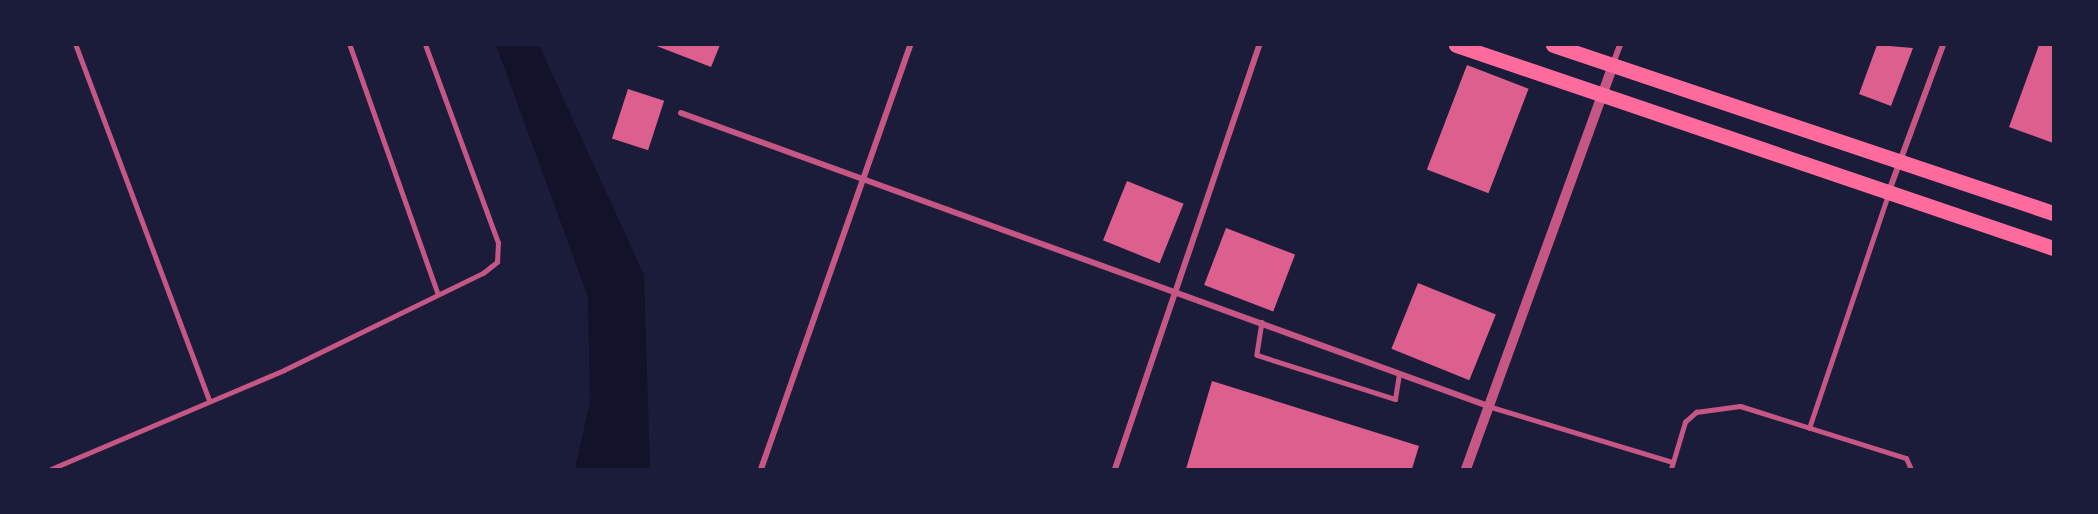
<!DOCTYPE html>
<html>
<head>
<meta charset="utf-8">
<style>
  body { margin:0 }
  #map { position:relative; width:2098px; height:514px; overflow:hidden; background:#1b1b3a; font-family:"Source Sans 3",sans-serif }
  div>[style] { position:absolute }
  .water>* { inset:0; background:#12122b }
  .building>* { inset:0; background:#dd5f8e; transform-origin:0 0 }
  .service>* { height:4.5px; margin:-2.25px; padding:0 2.25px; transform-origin:2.25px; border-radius:2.25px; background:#c65784 }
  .pedestrian>* { height:5px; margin:-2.5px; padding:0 2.5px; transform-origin:2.5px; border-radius:2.5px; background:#c65784 }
  .minor>* { height:6px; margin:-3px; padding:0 3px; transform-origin:3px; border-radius:3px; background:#c65784 }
  .tertiary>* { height:10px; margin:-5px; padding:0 5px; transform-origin:5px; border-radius:5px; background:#c65784 }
  .primary>* { height:15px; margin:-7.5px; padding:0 7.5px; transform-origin:7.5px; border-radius:7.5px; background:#ff6b9d }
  span { translate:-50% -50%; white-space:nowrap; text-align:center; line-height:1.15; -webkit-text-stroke:6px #1b1b3a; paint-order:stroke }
  .frame { position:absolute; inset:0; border:46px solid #1b1b3a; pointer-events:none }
</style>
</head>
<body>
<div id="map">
  <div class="water">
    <i style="clip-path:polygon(496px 45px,539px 45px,644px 275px,650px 469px,575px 469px,590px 402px,588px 297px)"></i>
  </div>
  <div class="building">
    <i style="clip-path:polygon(654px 45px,720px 45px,711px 67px)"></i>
    <i style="clip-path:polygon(1877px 45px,1913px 48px,1891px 106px,1859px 94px)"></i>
    <i style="clip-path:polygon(2039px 45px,2053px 45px,2053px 143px,2009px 127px)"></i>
    <i style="left:1467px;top:65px;width:66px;height:112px;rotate:21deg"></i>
    <i style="left:628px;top:89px;width:38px;height:52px;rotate:18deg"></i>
    <i style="left:1127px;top:181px;width:61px;height:64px;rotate:22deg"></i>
    <i style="left:1226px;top:228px;width:74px;height:61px;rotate:21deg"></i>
    <i style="left:1418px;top:283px;width:84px;height:71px;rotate:22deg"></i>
    <i style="clip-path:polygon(1212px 381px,1419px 446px,1412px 469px,1186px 469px)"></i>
  </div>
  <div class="service">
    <i style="left:76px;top:45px;width:380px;rotate:69.4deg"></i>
    <i style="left:350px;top:45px;width:263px;rotate:70.5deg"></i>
    <i style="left:1262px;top:322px;width:33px;rotate:99deg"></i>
    <i style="left:1257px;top:355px;width:145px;rotate:17.7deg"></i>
    <i style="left:1395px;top:399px;width:25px;rotate:-81deg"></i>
    <i style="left:1488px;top:406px;width:192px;rotate:16.9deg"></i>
    <i style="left:51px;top:469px;width:253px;rotate:-23deg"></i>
    <i style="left:284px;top:370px;width:221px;rotate:-26deg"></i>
    <i style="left:483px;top:273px;width:18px;rotate:-38deg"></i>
    <i style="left:497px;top:262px;width:19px;rotate:-87deg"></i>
    <i style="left:498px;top:243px;width:211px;rotate:-110.2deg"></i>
    <i style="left:1671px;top:469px;width:49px;rotate:-73.4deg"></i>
    <i style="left:1685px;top:422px;width:15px;rotate:-42deg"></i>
    <i style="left:1696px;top:412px;width:44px;rotate:-7.8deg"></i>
  </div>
  <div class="pedestrian">
    <i style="left:1740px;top:406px;width:174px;rotate:17.4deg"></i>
    <i style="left:1906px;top:458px;width:12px;rotate:66deg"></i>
    <i style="left:1809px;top:428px;width:247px;rotate:-71.3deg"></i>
  </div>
  <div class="minor">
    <i style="left:1613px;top:64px;width:20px;rotate:-70deg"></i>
    <i style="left:681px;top:113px;width:859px;rotate:19.95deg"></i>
    <i style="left:1889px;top:191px;width:156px;rotate:-69.7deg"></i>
    <i style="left:761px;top:469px;width:449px;rotate:-70.6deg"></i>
    <i style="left:1115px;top:469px;width:448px;rotate:-71.2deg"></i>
  </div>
  <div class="tertiary">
    <i style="left:1466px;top:469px;width:430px;rotate:-70deg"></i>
  </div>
  <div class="primary">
    <i style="left:1456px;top:45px;width:631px;rotate:18.78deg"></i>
    <i style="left:1553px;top:45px;width:527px;rotate:18.57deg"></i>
  </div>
  <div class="frame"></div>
</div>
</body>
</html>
